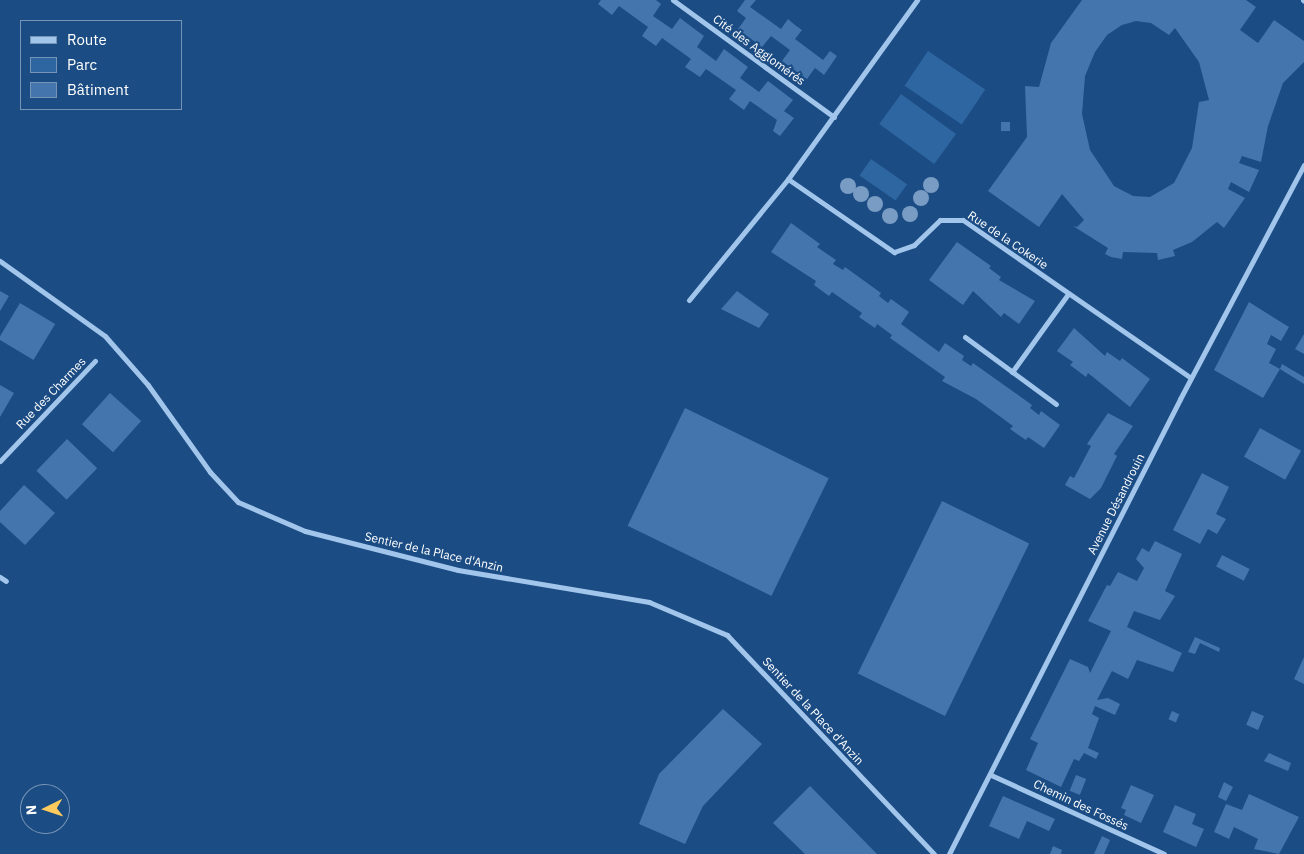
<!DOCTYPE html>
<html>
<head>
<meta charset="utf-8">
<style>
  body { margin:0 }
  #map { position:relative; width:1304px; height:854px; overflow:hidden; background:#1b4c84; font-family:"IBM Plex Sans",sans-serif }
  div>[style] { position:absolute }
  .green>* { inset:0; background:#2e66a2; transform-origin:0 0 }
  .building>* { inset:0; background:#4476ad; transform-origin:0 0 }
  .minor>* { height:5px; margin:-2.5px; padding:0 2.5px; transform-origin:2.5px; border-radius:2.5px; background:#a1c5eb }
  .trees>* { width:16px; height:16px; margin:-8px; border-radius:50%; background:#799cc4 }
  span { translate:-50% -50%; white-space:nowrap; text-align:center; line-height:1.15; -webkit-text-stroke:4px #1b4c84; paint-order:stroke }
  .street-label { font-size:12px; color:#fff }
  .legend { position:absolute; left:20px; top:20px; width:162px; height:90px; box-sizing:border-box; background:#1b4c84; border:1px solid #7694b5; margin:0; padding:6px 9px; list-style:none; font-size:15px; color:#fff }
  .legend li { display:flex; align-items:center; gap:10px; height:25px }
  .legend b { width:25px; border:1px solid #7694b5 }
  .north { position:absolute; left:20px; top:784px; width:50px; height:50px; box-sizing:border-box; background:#1b4c84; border:1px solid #7694b5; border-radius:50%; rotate:266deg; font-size:14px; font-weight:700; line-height:20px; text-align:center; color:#fff }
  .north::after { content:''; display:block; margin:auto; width:18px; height:22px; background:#fdca5d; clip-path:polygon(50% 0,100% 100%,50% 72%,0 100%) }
</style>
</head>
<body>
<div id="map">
  <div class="green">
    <i style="left:928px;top:51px;width:69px;height:42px;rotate:34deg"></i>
    <i style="left:901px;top:94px;width:68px;height:37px;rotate:36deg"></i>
    <i style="left:871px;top:159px;width:44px;height:20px;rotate:35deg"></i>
  </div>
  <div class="building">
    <i style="clip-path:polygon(601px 0,656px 0,661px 4px,653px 16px,672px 29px,680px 18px,704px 36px,697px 47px,716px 61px,724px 49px,748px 67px,740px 78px,759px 92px,768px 81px,793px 100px,784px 111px,794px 118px,780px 136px,773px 131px,777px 120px,750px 101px,744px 110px,729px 99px,736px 90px,706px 69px,700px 77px,685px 67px,691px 59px,662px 38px,656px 46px,642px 36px,648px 27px,619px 6px,612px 15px,598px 4px)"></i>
    <i style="clip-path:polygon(745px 0,756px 0,750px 7px,781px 29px,788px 19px,795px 25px,802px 30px,795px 39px,823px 60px,830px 51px,837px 56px,824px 75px,815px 68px,807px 79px,782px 61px,790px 50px,771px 36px,762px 47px,738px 29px,746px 18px,737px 11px)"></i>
    <i style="clip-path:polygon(evenodd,1082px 0,1246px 0,1256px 7px,1240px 30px,1258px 43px,1274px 20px,1304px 41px,1304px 62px,1283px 83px,1268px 126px,1261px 162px,1242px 156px,1239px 163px,1259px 170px,1249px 192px,1231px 182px,1228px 189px,1245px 198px,1224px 228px,1217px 222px,1192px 242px,1173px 250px,1175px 256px,1158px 260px,1157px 253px,1123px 252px,1122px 259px,1111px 257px,1105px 254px,1108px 248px,1073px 226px,1077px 227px,1084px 220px,1062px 194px,1039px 227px,988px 191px,1027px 137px,1025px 86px,1039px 87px,1051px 43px,1082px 0,1136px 21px,1151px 23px,1169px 35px,1175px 28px,1199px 62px,1209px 100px,1199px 102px,1192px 148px,1174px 183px,1150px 197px,1133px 196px,1114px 186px,1090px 150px,1082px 114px,1085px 76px,1095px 52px,1107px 35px,1122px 25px,1136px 21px)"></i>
    <i style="left:1001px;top:122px;width:9px;height:9px"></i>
    <i style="clip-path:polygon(791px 223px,820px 244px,817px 247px,836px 260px,833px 264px,843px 270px,845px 267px,881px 293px,879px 296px,888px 303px,891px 299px,909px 312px,901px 324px,939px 352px,945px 343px,964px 356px,962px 360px,971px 366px,973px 363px,1032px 405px,1030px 408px,1039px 415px,1041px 411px,1060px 425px,1044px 448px,1028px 437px,1026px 440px,1010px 429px,1013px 426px,976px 399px,942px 381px,945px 377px,890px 338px,892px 335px,877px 324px,875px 328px,859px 317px,862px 313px,832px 292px,829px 296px,814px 285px,816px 281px,771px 252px)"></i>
    <i style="clip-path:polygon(957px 242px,991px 266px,989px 268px,1001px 277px,999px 280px,1035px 301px,1019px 324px,1004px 313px,1001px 317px,973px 291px,963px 305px,929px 280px)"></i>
    <i style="clip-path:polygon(0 291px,9px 296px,0 311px)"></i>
    <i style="clip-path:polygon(737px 291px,769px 314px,759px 328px,721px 309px)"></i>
    <i style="clip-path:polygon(1249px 302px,1289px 327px,1281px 341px,1271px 335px,1267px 344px,1276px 349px,1269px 363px,1280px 369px,1263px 398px,1214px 370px)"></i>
    <i style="left:20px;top:303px;width:41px;height:42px;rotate:31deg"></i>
    <i style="clip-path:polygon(1074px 328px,1105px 356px,1107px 352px,1120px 361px,1122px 358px,1150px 379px,1130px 407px,1088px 373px,1086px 377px,1070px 365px,1073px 362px,1057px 351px)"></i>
    <i style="clip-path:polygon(1304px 334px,1304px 354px,1295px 349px)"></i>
    <i style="clip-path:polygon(1282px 364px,1304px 377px,1304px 384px,1280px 369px)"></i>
    <i style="clip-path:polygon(0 385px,14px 393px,0 417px)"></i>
    <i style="left:110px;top:393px;width:42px;height:42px;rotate:42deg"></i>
    <i style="left:685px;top:408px;width:160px;height:131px;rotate:26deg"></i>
    <i style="clip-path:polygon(1108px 413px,1133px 426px,1114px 454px,1117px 456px,1101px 488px,1090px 499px,1065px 485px,1070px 476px,1074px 478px,1091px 446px,1087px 444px)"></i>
    <i style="left:1260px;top:428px;width:47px;height:33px;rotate:29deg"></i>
    <i style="left:67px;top:439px;width:42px;height:44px;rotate:44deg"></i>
    <i style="clip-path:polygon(1202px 473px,1229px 487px,1216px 514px,1226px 519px,1217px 534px,1208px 529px,1200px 544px,1173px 530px)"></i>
    <i style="clip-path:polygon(24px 485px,55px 513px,25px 545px,0 522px,0 511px)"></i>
    <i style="left:942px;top:501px;width:97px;height:192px;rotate:26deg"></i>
    <i style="clip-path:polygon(1155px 541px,1182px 554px,1165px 591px,1175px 596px,1160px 620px,1134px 611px,1127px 627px,1182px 653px,1173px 672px,1137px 660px,1128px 679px,1112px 671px,1097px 700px,1108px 698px,1120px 704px,1115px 715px,1095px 706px,1092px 714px,1099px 718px,1088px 748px,1099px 753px,1096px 759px,1084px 753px,1079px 761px,1074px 759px,1061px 787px,1026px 770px,1038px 743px,1030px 739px,1070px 659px,1088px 667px,1090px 673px,1111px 631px,1088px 621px,1107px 585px,1110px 586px,1118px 572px,1137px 581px,1144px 568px,1136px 559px,1142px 548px,1149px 552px)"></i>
    <i style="left:1222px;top:555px;width:31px;height:13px;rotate:27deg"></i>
    <i style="clip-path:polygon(1195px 637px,1220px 648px,1219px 652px,1200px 643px,1195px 654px,1188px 652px)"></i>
    <i style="clip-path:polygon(1304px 657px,1304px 684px,1294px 679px)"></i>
    <i style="clip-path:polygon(723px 709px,762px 744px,703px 806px,685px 844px,639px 824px,659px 774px)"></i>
    <i style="left:1172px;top:711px;width:8px;height:9px;rotate:23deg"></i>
    <i style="left:1252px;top:711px;width:13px;height:15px;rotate:23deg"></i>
    <i style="clip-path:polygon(1269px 753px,1291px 763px,1288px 771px,1264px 761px)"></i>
    <i style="left:1076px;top:775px;width:11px;height:17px;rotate:22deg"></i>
    <i style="clip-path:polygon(1224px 782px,1233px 787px,1226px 801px,1218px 797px)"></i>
    <i style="clip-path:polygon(1131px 785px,1154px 795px,1141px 823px,1124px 815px,1126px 810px,1121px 808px)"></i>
    <i style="clip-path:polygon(810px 786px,877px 854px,805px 854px,773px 823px)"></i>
    <i style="clip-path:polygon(1249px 794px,1299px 817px,1279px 854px,1254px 849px,1258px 839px,1234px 827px,1229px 839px,1214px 832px,1226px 804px,1242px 810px)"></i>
    <i style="clip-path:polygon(1003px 796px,1055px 819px,1049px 831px,1027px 821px,1019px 839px,989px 826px)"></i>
    <i style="clip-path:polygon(1175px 805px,1196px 814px,1192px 824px,1204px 829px,1196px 847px,1163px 832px)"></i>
    <i style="clip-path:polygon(1102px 836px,1110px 840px,1104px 854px,1094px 854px)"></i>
    <i style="clip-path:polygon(1053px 846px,1062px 850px,1061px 854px,1050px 854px)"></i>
  </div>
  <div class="minor">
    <i style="left:673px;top:0;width:199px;rotate:36deg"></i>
    <i style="left:1303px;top:0;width:1px;rotate:45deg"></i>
    <i style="left:788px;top:179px;width:129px;rotate:34.6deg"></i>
    <i style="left:894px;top:252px;width:21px;rotate:-19deg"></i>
    <i style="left:914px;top:245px;width:36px;rotate:-44deg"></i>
    <i style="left:940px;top:220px;width:23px"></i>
    <i style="left:963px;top:220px;width:277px;rotate:34.7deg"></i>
    <i style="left:0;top:261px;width:129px;rotate:35.5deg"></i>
    <i style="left:105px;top:336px;width:65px;rotate:48.7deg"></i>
    <i style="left:148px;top:385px;width:107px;rotate:54.5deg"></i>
    <i style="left:210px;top:472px;width:41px;rotate:47deg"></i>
    <i style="left:238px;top:502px;width:73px;rotate:23.4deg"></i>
    <i style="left:305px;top:531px;width:158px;rotate:14.3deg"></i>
    <i style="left:458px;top:570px;width:194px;rotate:9.5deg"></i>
    <i style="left:649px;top:602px;width:85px;rotate:22.9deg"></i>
    <i style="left:727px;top:635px;width:301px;rotate:46.6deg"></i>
    <i style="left:689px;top:300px;width:156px;rotate:-50.7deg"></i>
    <i style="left:788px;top:179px;width:221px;rotate:-54.2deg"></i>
    <i style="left:965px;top:337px;width:113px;rotate:36.4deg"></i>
    <i style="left:1012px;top:372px;width:96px;rotate:-54.3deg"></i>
    <i style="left:0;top:461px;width:138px;rotate:-46.5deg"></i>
    <i style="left:0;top:577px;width:7px;rotate:34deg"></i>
    <i style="left:991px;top:775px;width:190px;rotate:24.5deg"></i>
    <i style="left:949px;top:854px;width:510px;rotate:-63.08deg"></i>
    <i style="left:1180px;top:399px;width:265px;rotate:-62.1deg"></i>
  </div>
  <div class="trees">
    <i style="left:931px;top:185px"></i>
    <i style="left:848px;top:186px"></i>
    <i style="left:861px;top:194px"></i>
    <i style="left:921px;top:198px"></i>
    <i style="left:875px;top:204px"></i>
    <i style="left:910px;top:214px"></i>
    <i style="left:890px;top:216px"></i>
  </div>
  <div class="street-label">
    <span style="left:759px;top:50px;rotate:36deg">Cité des Agglomérés</span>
    <span style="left:1008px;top:240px;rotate:34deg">Rue de la Cokerie</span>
    <span style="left:51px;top:393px;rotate:-46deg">Rue des Charmes</span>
    <span style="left:1116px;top:504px;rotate:-63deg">Avenue Désandrouin</span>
    <span style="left:434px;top:552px;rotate:13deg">Sentier de la Place d'Anzin</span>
    <span style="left:813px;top:711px;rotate:47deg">Sentier de la Place d'Anzin</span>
    <span style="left:1081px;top:805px;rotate:25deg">Chemin des Fossés</span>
  </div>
  <ul class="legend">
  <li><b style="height:6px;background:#a1c5eb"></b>Route</li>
  <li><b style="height:14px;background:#2e66a2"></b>Parc</li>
  <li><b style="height:14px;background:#4476ad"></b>Bâtiment</li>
  </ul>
  <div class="north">N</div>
</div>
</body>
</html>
